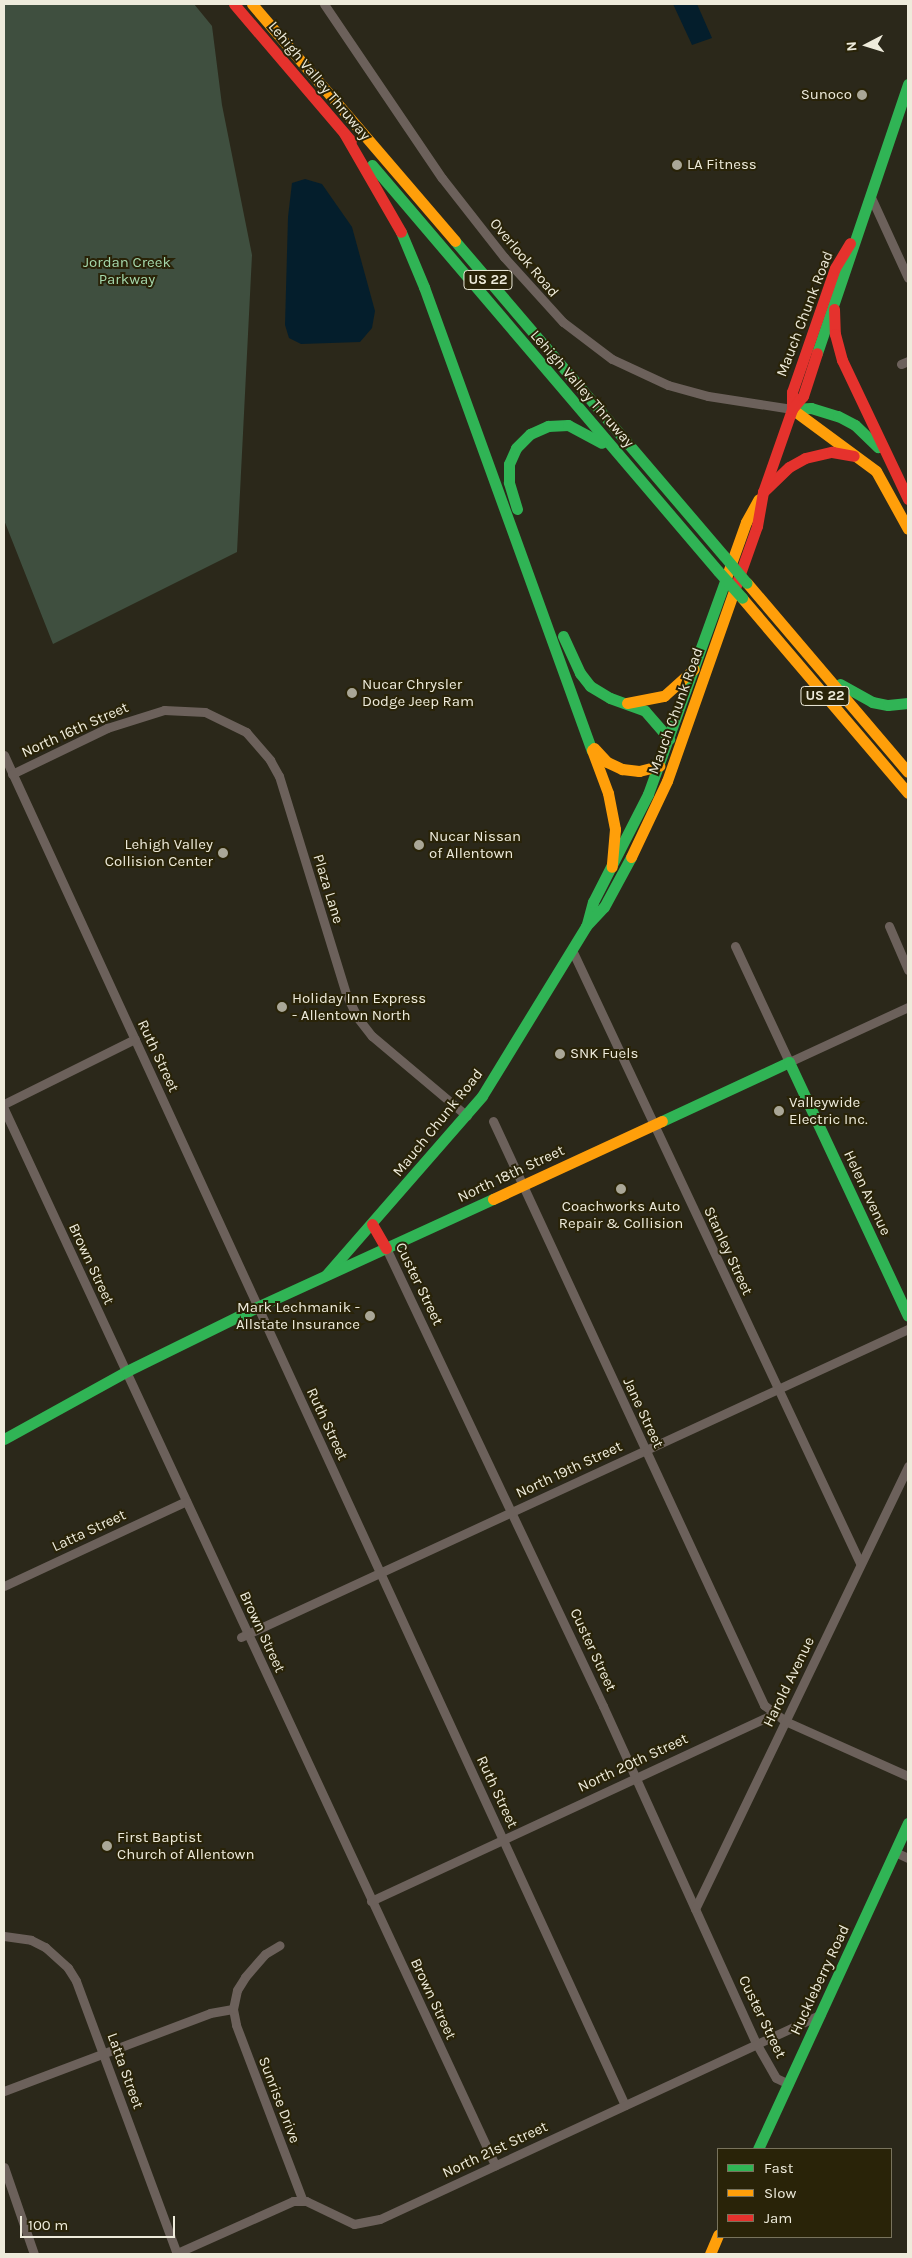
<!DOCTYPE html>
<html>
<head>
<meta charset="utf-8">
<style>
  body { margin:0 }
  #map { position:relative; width:912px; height:2258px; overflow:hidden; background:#2b281a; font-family:Karla,sans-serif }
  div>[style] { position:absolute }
  .green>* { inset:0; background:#3f4f3f }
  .water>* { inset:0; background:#041e2c }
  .street>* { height:9px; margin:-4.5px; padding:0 4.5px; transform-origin:4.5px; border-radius:4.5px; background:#6c615b }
  .fast>* { height:11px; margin:-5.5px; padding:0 5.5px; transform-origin:5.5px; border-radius:5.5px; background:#30b455 }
  .slow>* { height:11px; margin:-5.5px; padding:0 5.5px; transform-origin:5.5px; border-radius:5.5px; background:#ff9f0a }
  .jam>* { height:11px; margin:-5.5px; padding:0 5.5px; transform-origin:5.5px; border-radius:5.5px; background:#e5322d }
  .fast-bridge>* { height:11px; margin:-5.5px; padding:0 5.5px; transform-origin:5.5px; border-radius:5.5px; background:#30b455 }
  .dots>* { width:14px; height:14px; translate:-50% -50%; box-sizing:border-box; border:2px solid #292308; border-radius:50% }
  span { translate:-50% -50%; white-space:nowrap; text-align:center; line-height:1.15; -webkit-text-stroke:4px #292308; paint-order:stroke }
  .shield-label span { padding:1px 4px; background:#292308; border:1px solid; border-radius:4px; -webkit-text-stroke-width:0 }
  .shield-label { font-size:14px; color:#eeebdb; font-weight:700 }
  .street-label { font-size:15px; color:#eeebdb }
  .poi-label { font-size:15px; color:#eeebdb }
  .right { translate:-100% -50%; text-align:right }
  .left { translate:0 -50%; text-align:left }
  .park-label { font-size:15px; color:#a5d8ac }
  .frame { position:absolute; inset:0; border:5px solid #eeebdb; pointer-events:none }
  .legend { position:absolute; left:717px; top:2148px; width:175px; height:90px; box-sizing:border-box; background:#292308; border:1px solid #78735c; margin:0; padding:6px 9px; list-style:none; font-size:15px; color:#eeebdb }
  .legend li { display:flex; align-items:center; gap:10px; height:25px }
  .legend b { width:25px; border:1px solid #78735c }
  .north { position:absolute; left:842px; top:20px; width:50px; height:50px; -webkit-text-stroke:4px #292308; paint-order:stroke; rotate:265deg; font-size:14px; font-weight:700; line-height:20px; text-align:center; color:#eeebdb }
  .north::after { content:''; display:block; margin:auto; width:18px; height:22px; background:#eeebdb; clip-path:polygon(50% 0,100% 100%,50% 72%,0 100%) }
  .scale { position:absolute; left:20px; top:2216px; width:155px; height:22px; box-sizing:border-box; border:2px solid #eeebdb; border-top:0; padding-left:6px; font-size:15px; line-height:18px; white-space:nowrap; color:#eeebdb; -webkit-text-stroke:4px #292308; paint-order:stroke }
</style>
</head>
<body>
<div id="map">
  <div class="green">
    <i style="clip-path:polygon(4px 4px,194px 4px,212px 26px,222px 105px,252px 255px,237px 552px,53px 644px,4px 520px)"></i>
  </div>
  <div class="water">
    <i style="clip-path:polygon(673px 4px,697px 4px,712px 38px,692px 45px)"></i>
    <i style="clip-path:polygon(305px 179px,322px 184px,352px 227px,375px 311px,372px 328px,360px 342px,301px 344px,289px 338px,285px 325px,288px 217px,292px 183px)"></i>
  </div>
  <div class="street">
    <i style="left:324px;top:4px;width:210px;rotate:55.9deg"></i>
    <i style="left:442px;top:178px;width:100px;rotate:51.9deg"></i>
    <i style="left:504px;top:257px;width:88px;rotate:47.8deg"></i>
    <i style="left:563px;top:322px;width:61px;rotate:37.1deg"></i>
    <i style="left:612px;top:359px;width:62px;rotate:24.9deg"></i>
    <i style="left:668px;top:385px;width:41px;rotate:15.4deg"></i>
    <i style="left:708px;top:396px;width:85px;rotate:8.8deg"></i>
    <i style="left:870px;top:195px;width:91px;rotate:65.4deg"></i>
    <i style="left:901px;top:364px;width:8px;rotate:-23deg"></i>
    <i style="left:4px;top:755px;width:1486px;rotate:65.3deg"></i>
    <i style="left:12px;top:774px;width:106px;rotate:-25.8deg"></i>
    <i style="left:107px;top:728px;width:60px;rotate:-17.5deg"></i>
    <i style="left:164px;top:710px;width:41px;rotate:2.8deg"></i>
    <i style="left:205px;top:712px;width:46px;rotate:26deg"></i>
    <i style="left:246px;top:732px;width:37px;rotate:49deg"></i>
    <i style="left:270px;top:760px;width:18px;rotate:61deg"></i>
    <i style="left:279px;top:776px;width:228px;rotate:72.9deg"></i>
    <i style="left:346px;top:994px;width:25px;rotate:64deg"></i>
    <i style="left:357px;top:1017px;width:24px;rotate:52deg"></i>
    <i style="left:372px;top:1036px;width:124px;rotate:40.1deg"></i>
    <i style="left:889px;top:926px;width:48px;rotate:66.6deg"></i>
    <i style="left:735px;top:946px;width:128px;rotate:65deg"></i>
    <i style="left:789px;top:1062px;width:131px;rotate:-24.8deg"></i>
    <i style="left:572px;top:950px;width:677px;rotate:64.83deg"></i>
    <i style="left:4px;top:1104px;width:146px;rotate:-26.4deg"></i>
    <i style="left:4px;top:1109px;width:1165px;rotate:65.06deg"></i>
    <i style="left:493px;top:1121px;width:644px;rotate:65.11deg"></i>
    <i style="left:764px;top:1705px;width:26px;rotate:37deg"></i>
    <i style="left:785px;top:1721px;width:135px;rotate:24.1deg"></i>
    <i style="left:386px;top:1248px;width:507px;rotate:64.65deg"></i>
    <i style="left:603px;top:1706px;width:370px;rotate:65.6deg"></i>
    <i style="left:756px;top:2043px;width:40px;rotate:60.3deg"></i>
    <i style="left:776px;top:2078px;width:14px;rotate:25deg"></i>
    <i style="left:4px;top:1586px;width:201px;rotate:-25deg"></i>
    <i style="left:241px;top:1637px;width:735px;rotate:-24.79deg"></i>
    <i style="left:895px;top:1852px;width:14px;rotate:25deg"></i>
    <i style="left:371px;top:1901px;width:443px;rotate:-24.9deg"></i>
    <i style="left:695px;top:1909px;width:492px;rotate:-64.3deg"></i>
    <i style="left:4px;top:1936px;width:27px;rotate:8deg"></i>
    <i style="left:31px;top:1940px;width:16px;rotate:27deg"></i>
    <i style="left:45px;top:1947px;width:31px;rotate:42deg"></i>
    <i style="left:68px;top:1968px;width:15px;rotate:58deg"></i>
    <i style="left:76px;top:1981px;width:291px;rotate:69.7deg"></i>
    <i style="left:233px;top:2009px;width:16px;rotate:79deg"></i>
    <i style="left:236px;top:2025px;width:188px;rotate:69.2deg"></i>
    <i style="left:4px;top:2091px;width:220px;rotate:-20.7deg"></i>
    <i style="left:210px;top:2013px;width:23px;rotate:-10deg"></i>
    <i style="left:233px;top:2009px;width:19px;rotate:-78deg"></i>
    <i style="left:237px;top:1990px;width:15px;rotate:-58deg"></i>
    <i style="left:245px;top:1977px;width:30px;rotate:-49deg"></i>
    <i style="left:265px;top:1954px;width:17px;rotate:-31deg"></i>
    <i style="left:4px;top:2167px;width:92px;rotate:71deg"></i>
    <i style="left:177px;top:2253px;width:127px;rotate:-24.1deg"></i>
    <i style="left:293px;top:2201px;width:13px"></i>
    <i style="left:306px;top:2201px;width:53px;rotate:25.6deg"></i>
    <i style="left:354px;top:2224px;width:26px;rotate:-11deg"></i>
    <i style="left:380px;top:2219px;width:486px;rotate:-24.9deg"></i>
  </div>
  <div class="fast">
    <i style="left:372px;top:165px;width:533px;rotate:49.56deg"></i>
    <i style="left:401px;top:232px;width:60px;rotate:67.3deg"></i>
    <i style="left:424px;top:287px;width:493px;rotate:70.1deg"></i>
    <i style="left:455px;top:241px;width:414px;rotate:49.5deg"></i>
    <i style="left:817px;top:353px;width:284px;rotate:-71.3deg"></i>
    <i style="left:792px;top:409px;width:19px;rotate:-3deg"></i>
    <i style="left:811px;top:408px;width:28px;rotate:17deg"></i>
    <i style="left:838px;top:416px;width:19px;rotate:28deg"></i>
    <i style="left:855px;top:425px;width:32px;rotate:44deg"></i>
    <i style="left:517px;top:509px;width:28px;rotate:-107deg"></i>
    <i style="left:509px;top:482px;width:18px;rotate:-90deg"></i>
    <i style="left:509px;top:464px;width:17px;rotate:-66deg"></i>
    <i style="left:516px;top:448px;width:20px;rotate:-45deg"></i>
    <i style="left:530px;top:434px;width:20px;rotate:-24deg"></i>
    <i style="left:548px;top:426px;width:20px;rotate:-3deg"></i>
    <i style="left:568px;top:425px;width:38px;rotate:28deg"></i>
    <i style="left:563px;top:636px;width:41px;rotate:65.3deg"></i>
    <i style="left:580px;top:673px;width:16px;rotate:52deg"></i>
    <i style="left:590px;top:686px;width:23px;rotate:31deg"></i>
    <i style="left:610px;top:698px;width:37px;rotate:20deg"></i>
    <i style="left:645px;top:711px;width:37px;rotate:49deg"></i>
    <i style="left:840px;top:684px;width:37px;rotate:29deg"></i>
    <i style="left:872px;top:702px;width:16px;rotate:11deg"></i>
    <i style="left:888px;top:705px;width:20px;rotate:-6deg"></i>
    <i style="left:587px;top:924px;width:23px;rotate:-75deg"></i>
    <i style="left:593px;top:902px;width:121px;rotate:-63deg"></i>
    <i style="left:648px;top:794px;width:230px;rotate:-70.1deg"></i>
    <i style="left:662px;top:1121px;width:140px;rotate:-24.9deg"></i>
    <i style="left:789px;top:1062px;width:280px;rotate:64.9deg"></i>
    <i style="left:326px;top:1275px;width:237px;rotate:-48.9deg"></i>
    <i style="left:482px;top:1096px;width:199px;rotate:-58.5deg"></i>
    <i style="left:586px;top:926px;width:26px;rotate:-47deg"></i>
    <i style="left:604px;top:907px;width:57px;rotate:-61.6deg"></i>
    <i style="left:4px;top:1439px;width:141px;rotate:-28.9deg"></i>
    <i style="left:127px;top:1371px;width:145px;rotate:-26.2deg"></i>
    <i style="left:257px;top:1307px;width:260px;rotate:-24.6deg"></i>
    <i style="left:758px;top:2149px;width:359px;rotate:-65.3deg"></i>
  </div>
  <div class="slow">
    <i style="left:252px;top:4px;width:312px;rotate:49.4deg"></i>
    <i style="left:792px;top:409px;width:104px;rotate:36.4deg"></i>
    <i style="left:876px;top:471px;width:66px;rotate:61.1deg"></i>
    <i style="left:726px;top:578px;width:59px;rotate:-70.3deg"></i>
    <i style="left:746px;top:522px;width:26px;rotate:-61deg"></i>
    <i style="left:747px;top:583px;width:248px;rotate:49.6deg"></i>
    <i style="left:742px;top:598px;width:256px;rotate:49.6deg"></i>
    <i style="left:627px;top:703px;width:38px;rotate:-11deg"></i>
    <i style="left:664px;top:696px;width:40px;rotate:-42deg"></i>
    <i style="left:594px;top:748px;width:19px;rotate:47deg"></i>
    <i style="left:607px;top:762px;width:17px;rotate:25deg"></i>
    <i style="left:622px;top:769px;width:17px;rotate:7deg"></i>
    <i style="left:639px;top:771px;width:21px;rotate:-14deg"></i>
    <i style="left:592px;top:750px;width:46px;rotate:69.6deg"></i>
    <i style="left:608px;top:793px;width:37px;rotate:79deg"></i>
    <i style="left:615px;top:829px;width:38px;rotate:95deg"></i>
    <i style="left:631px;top:857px;width:84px;rotate:-64.7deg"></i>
    <i style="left:667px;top:781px;width:205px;rotate:-70.6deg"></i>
    <i style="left:493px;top:1199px;width:186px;rotate:-24.8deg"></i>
    <i style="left:710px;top:2254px;width:21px;rotate:-67deg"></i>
  </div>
  <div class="jam">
    <i style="left:234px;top:4px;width:180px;rotate:49.5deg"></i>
    <i style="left:344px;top:133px;width:114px;rotate:60.1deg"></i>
    <i style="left:834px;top:309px;width:25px;rotate:88deg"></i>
    <i style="left:835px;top:334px;width:27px;rotate:75deg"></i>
    <i style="left:842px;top:360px;width:154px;rotate:64.6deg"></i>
    <i style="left:792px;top:409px;width:17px;rotate:-90deg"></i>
    <i style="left:792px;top:392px;width:131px;rotate:-70.9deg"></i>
    <i style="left:835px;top:268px;width:29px;rotate:-59deg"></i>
    <i style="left:763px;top:492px;width:36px;rotate:-44deg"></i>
    <i style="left:789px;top:467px;width:18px;rotate:-29deg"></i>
    <i style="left:805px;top:458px;width:28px;rotate:-13deg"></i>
    <i style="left:832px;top:452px;width:22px;rotate:10deg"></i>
    <i style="left:735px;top:588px;width:66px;rotate:-70.5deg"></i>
    <i style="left:757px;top:526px;width:35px;rotate:-80deg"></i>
    <i style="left:763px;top:492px;width:88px;rotate:-70.7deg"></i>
    <i style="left:792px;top:409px;width:17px;rotate:-50deg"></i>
    <i style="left:803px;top:396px;width:45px;rotate:-72deg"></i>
    <i style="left:372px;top:1224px;width:28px;rotate:60deg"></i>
  </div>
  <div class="fast-bridge">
    <i style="left:724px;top:556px;width:35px;rotate:50deg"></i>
    <i style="left:718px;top:571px;width:36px;rotate:48deg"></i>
  </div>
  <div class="dots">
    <i style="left:862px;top:95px;background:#aaa797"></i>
    <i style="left:677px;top:165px;background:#aaa797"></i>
    <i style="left:352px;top:693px;background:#aaa797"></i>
    <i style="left:419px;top:845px;background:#aaa797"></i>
    <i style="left:223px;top:853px;background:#aaa797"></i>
    <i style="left:282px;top:1007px;background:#aaa797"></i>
    <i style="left:560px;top:1054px;background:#aaa797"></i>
    <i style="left:779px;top:1111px;background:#aaa797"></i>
    <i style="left:621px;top:1189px;background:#aaa797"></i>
    <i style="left:370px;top:1316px;background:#aaa797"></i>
    <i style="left:107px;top:1846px;background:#aaa797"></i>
  </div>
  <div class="shield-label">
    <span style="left:488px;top:280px">US 22</span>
    <span style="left:825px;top:696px">US 22</span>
  </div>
  <div class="street-label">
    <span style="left:319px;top:81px;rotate:50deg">Lehigh Valley Thruway</span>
    <span style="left:524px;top:258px;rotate:50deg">Overlook Road</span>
    <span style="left:805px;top:314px;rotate:-69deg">Mauch Chunk Road</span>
    <span style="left:582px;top:389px;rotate:49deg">Lehigh Valley Thruway</span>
    <span style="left:676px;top:711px;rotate:-70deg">Mauch Chunk Road</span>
    <span style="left:75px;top:730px;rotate:-24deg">North 16th Street</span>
    <span style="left:328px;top:889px;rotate:73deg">Plaza Lane</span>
    <span style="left:158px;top:1056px;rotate:65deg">Ruth Street</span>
    <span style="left:438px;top:1123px;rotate:-51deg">Mauch Chunk Road</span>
    <span style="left:511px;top:1174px;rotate:-25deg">North 18th Street</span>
    <span style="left:867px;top:1193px;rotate:65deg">Helen Avenue</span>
    <span style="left:728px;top:1251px;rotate:65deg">Stanley Street</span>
    <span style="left:91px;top:1264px;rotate:65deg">Brown Street</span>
    <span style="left:419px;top:1284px;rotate:64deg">Custer Street</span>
    <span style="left:643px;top:1413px;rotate:65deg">Jane Street</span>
    <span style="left:327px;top:1424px;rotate:65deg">Ruth Street</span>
    <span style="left:569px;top:1470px;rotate:-25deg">North 19th Street</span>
    <span style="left:89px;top:1531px;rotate:-25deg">Latta Street</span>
    <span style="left:262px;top:1632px;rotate:65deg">Brown Street</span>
    <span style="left:593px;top:1650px;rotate:65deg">Custer Street</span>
    <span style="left:789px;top:1682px;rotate:-64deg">Harold Avenue</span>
    <span style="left:633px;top:1763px;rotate:-25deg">North 20th Street</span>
    <span style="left:497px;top:1792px;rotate:65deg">Ruth Street</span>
    <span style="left:820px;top:1980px;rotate:-65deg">Huckleberry Road</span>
    <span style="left:433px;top:1999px;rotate:65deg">Brown Street</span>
    <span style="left:762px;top:2017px;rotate:64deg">Custer Street</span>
    <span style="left:125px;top:2071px;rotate:70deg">Latta Street</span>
    <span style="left:279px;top:2100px;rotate:69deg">Sunrise Drive</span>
    <span style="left:495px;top:2150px;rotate:-25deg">North 21st Street</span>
  </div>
  <div class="poi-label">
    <span class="right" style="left:852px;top:95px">Sunoco</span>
    <span class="left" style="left:687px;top:165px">LA Fitness</span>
    <span class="left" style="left:362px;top:693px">Nucar Chrysler<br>Dodge Jeep Ram</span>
    <span class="left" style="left:429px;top:845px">Nucar Nissan<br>of Allentown</span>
    <span class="right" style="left:213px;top:853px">Lehigh Valley<br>Collision Center</span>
    <span class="left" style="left:292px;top:1007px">Holiday Inn Express<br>- Allentown North</span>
    <span class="left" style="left:570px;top:1054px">SNK Fuels</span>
    <span class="left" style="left:789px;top:1111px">Valleywide<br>Electric Inc.</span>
    <span style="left:621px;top:1215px">Coachworks Auto<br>Repair &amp; Collision</span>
    <span class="right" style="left:360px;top:1316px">Mark Lechmanik -<br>Allstate Insurance</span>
    <span class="left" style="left:117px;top:1846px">First Baptist<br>Church of Allentown</span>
  </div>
  <div class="park-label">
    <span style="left:127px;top:271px">Jordan Creek<br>Parkway</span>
  </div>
  <div class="frame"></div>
  <ul class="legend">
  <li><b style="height:6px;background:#30b455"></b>Fast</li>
  <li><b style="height:6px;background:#ff9f0a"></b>Slow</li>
  <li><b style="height:6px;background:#e5322d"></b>Jam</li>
  </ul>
  <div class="north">N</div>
  <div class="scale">100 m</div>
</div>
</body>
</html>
